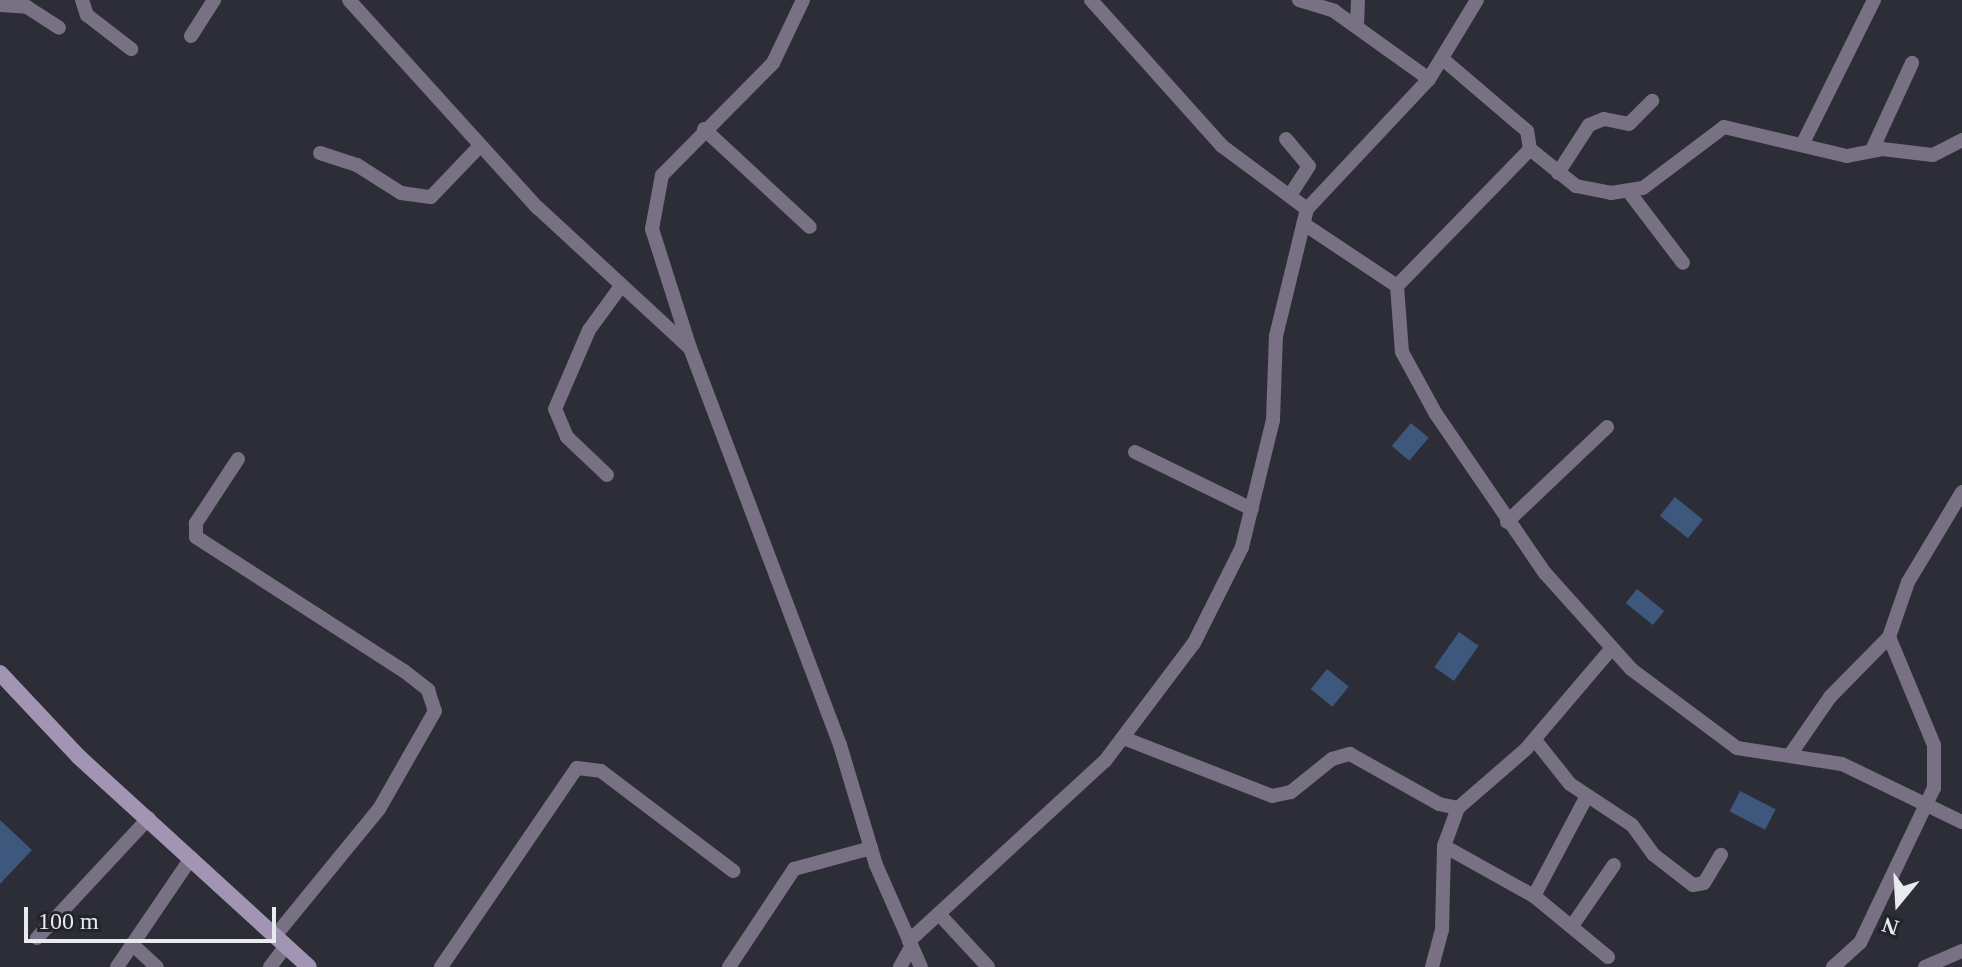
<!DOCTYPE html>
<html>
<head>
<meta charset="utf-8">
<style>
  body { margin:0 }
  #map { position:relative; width:1962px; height:967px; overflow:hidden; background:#2c2d37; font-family:Georgia,serif }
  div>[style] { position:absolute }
  .building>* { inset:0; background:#3e577c; transform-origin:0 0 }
  .minor>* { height:14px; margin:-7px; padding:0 7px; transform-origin:7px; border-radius:7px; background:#787083 }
  .secondary>* { height:16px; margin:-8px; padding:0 8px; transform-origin:8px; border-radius:8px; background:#a295b3 }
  span { translate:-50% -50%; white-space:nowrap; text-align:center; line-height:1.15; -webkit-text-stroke:6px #23232d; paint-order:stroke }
  .north { position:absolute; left:1858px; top:863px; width:80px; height:80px; -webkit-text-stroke:6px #23232d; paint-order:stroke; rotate:198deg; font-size:22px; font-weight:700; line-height:32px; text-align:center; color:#e9eaf0 }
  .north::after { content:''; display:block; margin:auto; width:28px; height:36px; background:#e9eaf0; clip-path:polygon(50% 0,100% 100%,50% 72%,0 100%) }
  .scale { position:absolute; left:24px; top:907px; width:252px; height:36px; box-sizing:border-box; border:4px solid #e9eaf0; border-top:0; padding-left:10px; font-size:24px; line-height:28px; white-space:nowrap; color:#e9eaf0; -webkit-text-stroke:6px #23232d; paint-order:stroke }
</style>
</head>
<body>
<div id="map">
  <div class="building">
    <i style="left:1411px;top:423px;width:23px;height:30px;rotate:40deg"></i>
    <i style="left:1675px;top:497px;width:36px;height:24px;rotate:39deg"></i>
    <i style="left:1637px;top:589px;width:35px;height:18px;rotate:39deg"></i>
    <i style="left:1459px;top:632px;width:24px;height:43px;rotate:35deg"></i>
    <i style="left:1327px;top:669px;width:28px;height:26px;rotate:39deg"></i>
    <i style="left:1740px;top:791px;width:40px;height:23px;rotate:27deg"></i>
    <i style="clip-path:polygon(0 820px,32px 850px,0 884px)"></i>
  </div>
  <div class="minor">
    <i style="left:82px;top:0;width:16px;rotate:72deg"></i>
    <i style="left:87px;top:15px;width:56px;rotate:37.7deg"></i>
    <i style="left:349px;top:0;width:280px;rotate:47.8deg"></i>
    <i style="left:537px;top:207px;width:208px;rotate:42.7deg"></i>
    <i style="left:803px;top:0;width:70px;rotate:115.5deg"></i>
    <i style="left:773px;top:63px;width:158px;rotate:134.7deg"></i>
    <i style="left:662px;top:175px;width:55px;rotate:100.5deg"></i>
    <i style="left:652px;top:229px;width:125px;rotate:72.3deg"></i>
    <i style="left:690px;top:348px;width:424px;rotate:69.3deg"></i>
    <i style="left:840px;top:745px;width:125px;rotate:73.3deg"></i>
    <i style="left:876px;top:865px;width:111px;rotate:66.2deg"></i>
    <i style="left:1299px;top:0;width:37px;rotate:17deg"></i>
    <i style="left:1334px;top:11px;width:117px;rotate:35.6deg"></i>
    <i style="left:0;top:5px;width:27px;rotate:4deg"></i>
    <i style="left:27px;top:7px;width:38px;rotate:33deg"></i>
    <i style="left:1357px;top:27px;width:27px;rotate:-88deg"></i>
    <i style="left:191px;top:36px;width:43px;rotate:-57.4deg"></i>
    <i style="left:704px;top:129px;width:144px;rotate:42.8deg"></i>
    <i style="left:1286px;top:139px;width:35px;rotate:50deg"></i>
    <i style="left:1309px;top:166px;width:33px;rotate:123deg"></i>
    <i style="left:1802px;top:145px;width:162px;rotate:-63.6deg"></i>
    <i style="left:1530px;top:149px;width:59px;rotate:38.8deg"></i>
    <i style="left:1576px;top:186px;width:36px;rotate:11deg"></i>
    <i style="left:1611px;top:193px;width:32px;rotate:-9deg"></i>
    <i style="left:1643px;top:188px;width:101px;rotate:-37deg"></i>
    <i style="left:1724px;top:127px;width:126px;rotate:13.3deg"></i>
    <i style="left:1847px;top:156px;width:36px;rotate:-11deg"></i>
    <i style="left:1882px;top:149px;width:51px;rotate:6.7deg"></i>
    <i style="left:1933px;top:155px;width:33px;rotate:-27deg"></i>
    <i style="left:1872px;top:150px;width:96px;rotate:-65.3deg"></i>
    <i style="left:320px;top:153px;width:39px;rotate:18deg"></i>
    <i style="left:357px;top:165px;width:52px;rotate:32.5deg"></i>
    <i style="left:401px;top:193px;width:30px;rotate:8deg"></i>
    <i style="left:431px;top:197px;width:69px;rotate:-46.2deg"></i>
    <i style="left:1558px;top:173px;width:57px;rotate:-57.1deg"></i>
    <i style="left:1589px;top:125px;width:16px;rotate:-22deg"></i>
    <i style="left:1604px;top:119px;width:25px;rotate:11deg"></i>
    <i style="left:1629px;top:124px;width:33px;rotate:-45deg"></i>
    <i style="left:1629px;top:192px;width:89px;rotate:52.7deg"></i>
    <i style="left:1307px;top:209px;width:178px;rotate:-46.8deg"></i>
    <i style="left:1429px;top:79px;width:92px;rotate:-58.7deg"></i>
    <i style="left:1304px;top:224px;width:112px;rotate:33.7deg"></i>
    <i style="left:1397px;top:286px;width:66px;rotate:85.7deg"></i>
    <i style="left:1402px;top:352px;width:71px;rotate:61.3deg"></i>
    <i style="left:1436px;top:414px;width:193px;rotate:55.6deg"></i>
    <i style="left:1545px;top:573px;width:129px;rotate:48.1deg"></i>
    <i style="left:1631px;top:669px;width:132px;rotate:36.7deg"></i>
    <i style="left:1737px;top:748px;width:106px;rotate:8.7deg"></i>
    <i style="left:1842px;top:764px;width:133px;rotate:25.8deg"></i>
    <i style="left:1397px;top:286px;width:191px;rotate:-45.8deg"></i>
    <i style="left:1530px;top:149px;width:18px;rotate:-99deg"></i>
    <i style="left:1527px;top:131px;width:109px;rotate:-139.5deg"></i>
    <i style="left:1135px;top:452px;width:130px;rotate:26deg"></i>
    <i style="left:238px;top:459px;width:77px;rotate:123.3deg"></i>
    <i style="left:196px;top:523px;width:14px;rotate:90deg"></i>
    <i style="left:196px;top:537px;width:247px;rotate:32.8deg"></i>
    <i style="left:404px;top:671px;width:31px;rotate:38deg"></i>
    <i style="left:428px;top:690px;width:22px;rotate:72deg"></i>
    <i style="left:435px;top:711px;width:113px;rotate:119.7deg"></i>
    <i style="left:379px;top:809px;width:164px;rotate:129.3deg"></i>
    <i style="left:607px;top:475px;width:55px;rotate:-136.5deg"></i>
    <i style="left:567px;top:437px;width:30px;rotate:-113deg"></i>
    <i style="left:555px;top:409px;width:86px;rotate:-66.7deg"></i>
    <i style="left:589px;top:330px;width:54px;rotate:-54deg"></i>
    <i style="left:1507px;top:522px;width:138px;rotate:-43.5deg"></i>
    <i style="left:1126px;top:739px;width:157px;rotate:21.3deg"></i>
    <i style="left:1272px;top:796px;width:19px;rotate:-12deg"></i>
    <i style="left:1291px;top:792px;width:53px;rotate:-38.8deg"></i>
    <i style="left:1332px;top:759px;width:19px;rotate:-16deg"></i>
    <i style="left:1350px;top:754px;width:102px;rotate:29.3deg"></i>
    <i style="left:1439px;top:804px;width:19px;rotate:12deg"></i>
    <i style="left:1458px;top:808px;width:90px;rotate:-40.9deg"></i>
    <i style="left:1526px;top:749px;width:131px;rotate:-49.6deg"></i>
    <i style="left:1535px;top:740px;width:56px;rotate:51.5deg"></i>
    <i style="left:1570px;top:784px;width:74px;rotate:33.5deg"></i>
    <i style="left:1632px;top:825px;width:37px;rotate:54deg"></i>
    <i style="left:1654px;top:855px;width:49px;rotate:37.6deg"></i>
    <i style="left:1693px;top:885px;width:11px;rotate:-10deg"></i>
    <i style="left:1704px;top:883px;width:33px;rotate:-59deg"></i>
    <i style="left:1790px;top:755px;width:70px;rotate:-55.4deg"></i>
    <i style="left:1830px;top:697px;width:84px;rotate:-45.5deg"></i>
    <i style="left:1444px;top:846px;width:103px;rotate:29.1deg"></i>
    <i style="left:1534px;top:896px;width:96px;rotate:39.5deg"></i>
    <i style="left:1534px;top:896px;width:113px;rotate:-62.1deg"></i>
    <i style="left:939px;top:914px;width:72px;rotate:47.2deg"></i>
    <i style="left:1572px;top:926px;width:74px;rotate:-55.5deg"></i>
    <i style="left:37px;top:938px;width:164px;rotate:-47deg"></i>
    <i style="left:909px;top:941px;width:266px;rotate:-42.6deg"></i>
    <i style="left:1105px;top:761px;width:148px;rotate:-53deg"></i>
    <i style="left:1194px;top:643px;width:107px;rotate:-63.4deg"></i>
    <i style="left:1242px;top:547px;width:131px;rotate:-76.3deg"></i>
    <i style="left:1273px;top:420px;width:84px;rotate:-88deg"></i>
    <i style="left:1276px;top:336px;width:131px;rotate:-76.3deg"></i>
    <i style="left:1307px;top:209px;width:106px;rotate:-143.5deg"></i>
    <i style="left:1222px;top:146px;width:196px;rotate:-131.9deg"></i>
    <i style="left:132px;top:944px;width:34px;rotate:43deg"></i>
    <i style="left:117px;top:967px;width:132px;rotate:-55.8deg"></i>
    <i style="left:270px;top:967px;width:26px;rotate:-53deg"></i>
    <i style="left:441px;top:967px;width:241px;rotate:-55.7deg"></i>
    <i style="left:577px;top:768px;width:24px;rotate:7deg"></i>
    <i style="left:601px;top:771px;width:166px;rotate:37.1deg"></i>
    <i style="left:729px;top:967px;width:118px;rotate:-56.4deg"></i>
    <i style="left:794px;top:869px;width:80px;rotate:-15.3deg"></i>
    <i style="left:900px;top:967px;width:23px;rotate:-61deg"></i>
    <i style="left:1432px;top:967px;width:38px;rotate:-75deg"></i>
    <i style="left:1442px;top:930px;width:84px;rotate:-88.6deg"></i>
    <i style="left:1444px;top:846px;width:40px;rotate:-69.8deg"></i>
    <i style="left:1833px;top:967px;width:36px;rotate:-42deg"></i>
    <i style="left:1860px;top:943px;width:172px;rotate:-64.5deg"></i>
    <i style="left:1934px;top:788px;width:43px;rotate:-90deg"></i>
    <i style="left:1934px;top:745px;width:117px;rotate:-112.6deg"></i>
    <i style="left:1889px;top:637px;width:58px;rotate:-70.9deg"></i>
    <i style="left:1908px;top:582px;width:105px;rotate:-59deg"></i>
    <i style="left:1925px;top:967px;width:40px;rotate:-23.4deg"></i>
  </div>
  <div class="secondary">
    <i style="left:0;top:673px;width:115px;rotate:46.8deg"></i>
    <i style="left:79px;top:757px;width:311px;rotate:42.4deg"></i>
  </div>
  <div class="north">N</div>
  <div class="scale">100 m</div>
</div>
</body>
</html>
